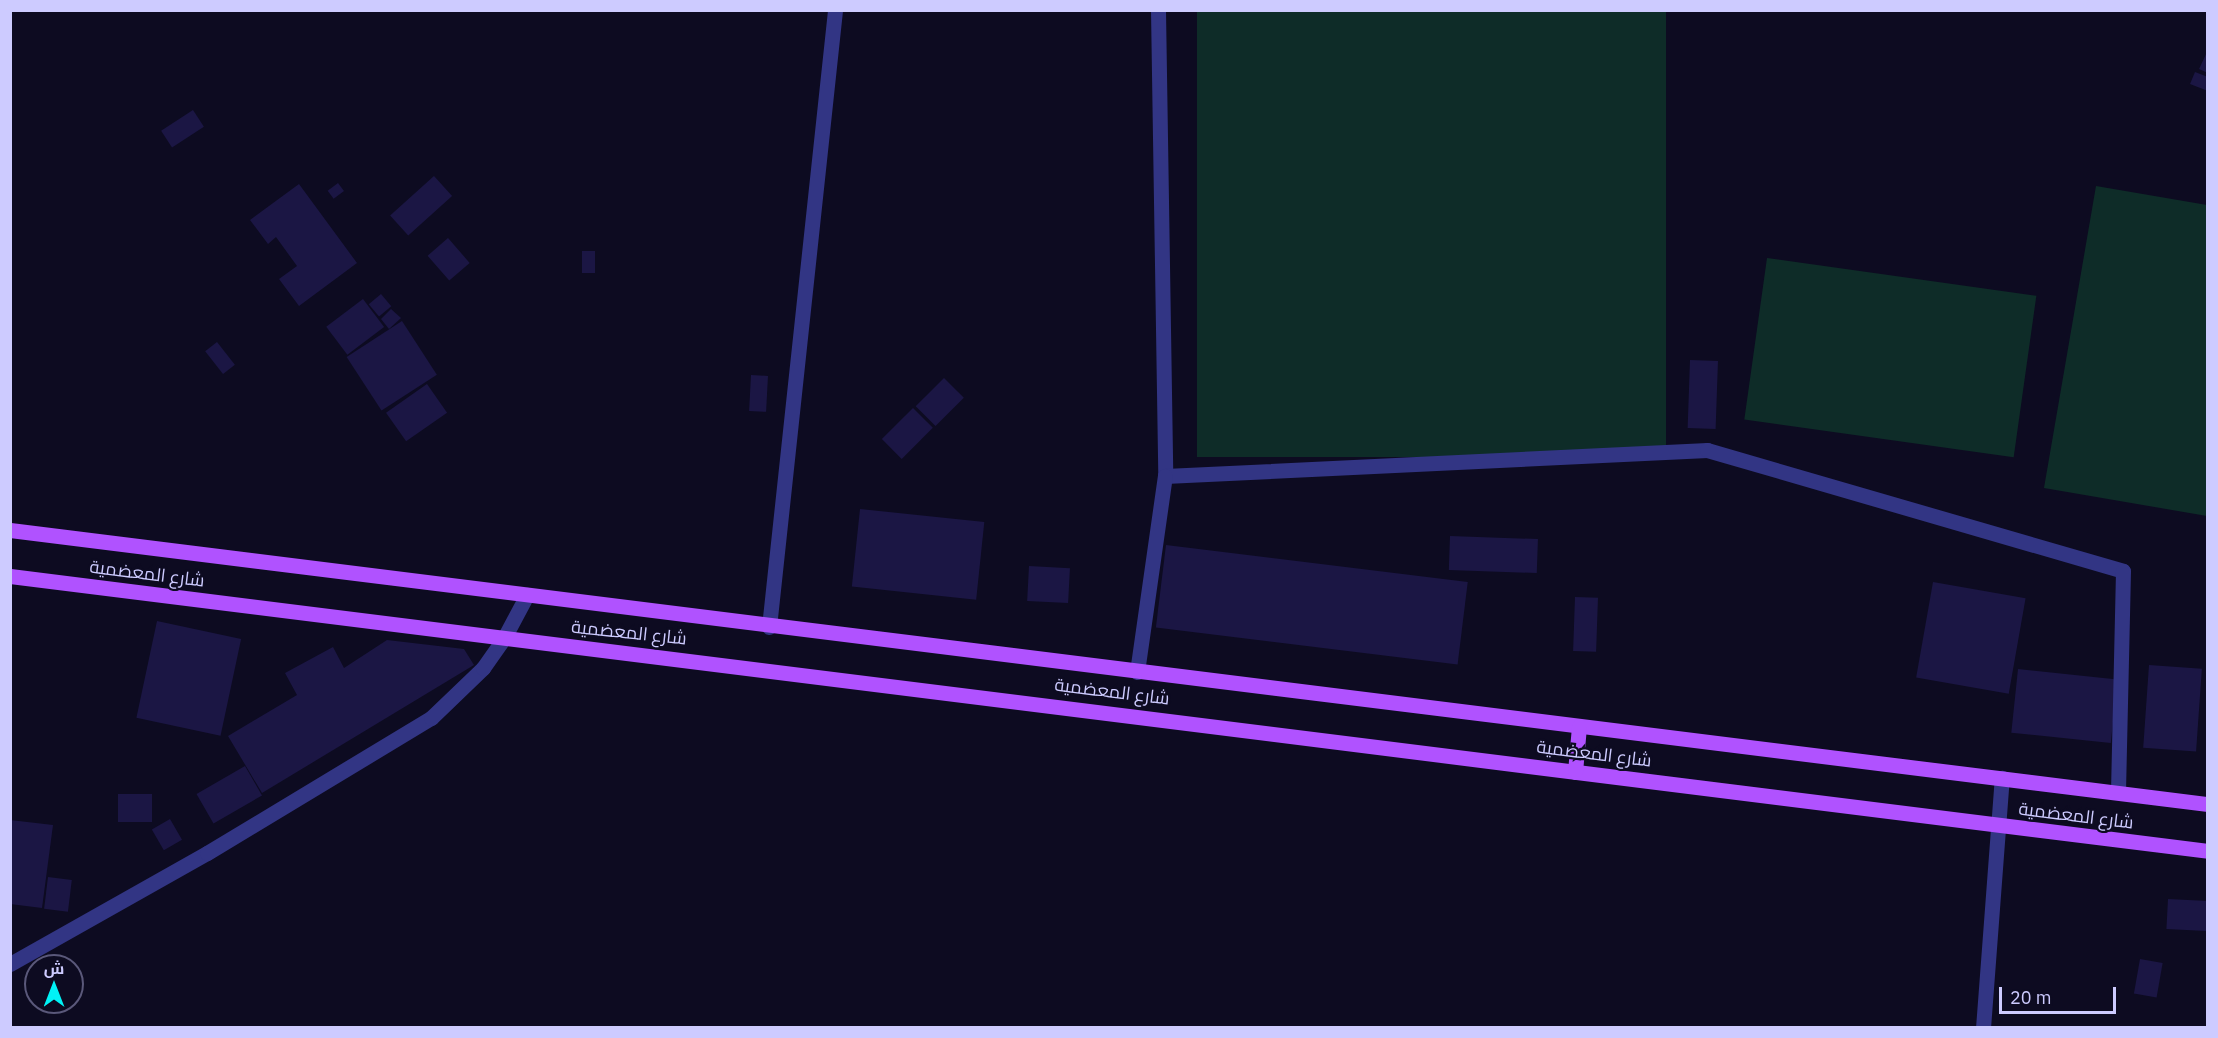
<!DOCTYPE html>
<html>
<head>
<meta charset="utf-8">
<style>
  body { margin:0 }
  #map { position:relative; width:2218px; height:1038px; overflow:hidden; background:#0d0b21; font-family:"IBM Plex Sans",Cairo,sans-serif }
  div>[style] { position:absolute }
  .green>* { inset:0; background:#0e2c28; transform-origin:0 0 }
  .building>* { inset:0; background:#1b1644; transform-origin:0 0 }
  .service>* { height:15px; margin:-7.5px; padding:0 7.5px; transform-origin:7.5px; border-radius:7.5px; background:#323584 }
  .minor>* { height:15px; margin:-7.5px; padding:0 7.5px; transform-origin:7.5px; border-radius:7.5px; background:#323584 }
  .primary>* { height:15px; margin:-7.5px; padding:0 7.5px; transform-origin:7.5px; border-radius:7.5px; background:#b052ff }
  span { translate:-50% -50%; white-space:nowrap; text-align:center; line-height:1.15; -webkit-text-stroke:4.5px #0d0b21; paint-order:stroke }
  .street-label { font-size:18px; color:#cdcbff }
  .frame { position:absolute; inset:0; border:12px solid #cdcbff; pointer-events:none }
  .north { position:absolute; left:24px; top:954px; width:60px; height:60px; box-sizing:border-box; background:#0d0b21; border:2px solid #5a587a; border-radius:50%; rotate:0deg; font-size:16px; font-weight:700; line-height:24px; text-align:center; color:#cdcbff }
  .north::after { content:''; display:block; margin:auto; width:21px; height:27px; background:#00f2f6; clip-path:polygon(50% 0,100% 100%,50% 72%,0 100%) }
  .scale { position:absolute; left:1999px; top:987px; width:117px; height:27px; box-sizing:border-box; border:3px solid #cdcbff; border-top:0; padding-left:8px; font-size:18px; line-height:21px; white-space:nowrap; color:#cdcbff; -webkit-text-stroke:4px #0d0b21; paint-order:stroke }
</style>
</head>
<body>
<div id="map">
  <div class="green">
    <i style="left:1197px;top:11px;width:469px;height:446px"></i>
    <i style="clip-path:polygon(2096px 186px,2207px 205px,2207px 516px,2044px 488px)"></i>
    <i style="left:1767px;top:258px;width:272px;height:163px;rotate:8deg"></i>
  </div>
  <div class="building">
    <i style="clip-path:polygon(2208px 50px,2208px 73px,2199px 69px)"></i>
    <i style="clip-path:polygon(2195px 72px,2208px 77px,2208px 91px,2190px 84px)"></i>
    <i style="left:193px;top:110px;width:20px;height:38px;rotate:57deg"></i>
    <i style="left:434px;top:176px;width:27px;height:59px;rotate:48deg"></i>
    <i style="left:338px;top:183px;width:10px;height:13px;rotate:53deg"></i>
    <i style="clip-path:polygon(299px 184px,357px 263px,299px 306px,279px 279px,297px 266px,276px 237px,268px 244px,250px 220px)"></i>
    <i style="left:448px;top:238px;width:33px;height:27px;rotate:49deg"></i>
    <i style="left:582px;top:251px;width:13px;height:22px"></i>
    <i style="left:381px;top:294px;width:16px;height:16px;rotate:50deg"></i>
    <i style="left:363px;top:299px;width:35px;height:46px;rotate:53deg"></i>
    <i style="clip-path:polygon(391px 309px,401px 318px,389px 329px,381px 319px)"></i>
    <i style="left:402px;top:321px;width:64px;height:66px;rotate:57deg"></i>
    <i style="left:217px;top:342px;width:29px;height:15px;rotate:52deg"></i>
    <i style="left:1690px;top:360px;width:28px;height:68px;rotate:2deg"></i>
    <i style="left:751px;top:375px;width:17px;height:36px;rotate:3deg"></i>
    <i style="left:944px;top:378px;width:28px;height:40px;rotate:45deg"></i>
    <i style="left:427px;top:384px;width:35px;height:50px;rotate:55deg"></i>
    <i style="left:913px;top:408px;width:28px;height:44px;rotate:45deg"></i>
    <i style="left:860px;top:509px;width:125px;height:78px;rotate:6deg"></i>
    <i style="left:1450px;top:536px;width:88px;height:34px;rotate:2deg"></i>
    <i style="left:1166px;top:545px;width:304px;height:83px;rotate:7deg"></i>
    <i style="left:1029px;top:566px;width:41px;height:35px;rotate:3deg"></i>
    <i style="left:1933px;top:582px;width:94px;height:97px;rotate:10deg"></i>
    <i style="left:1575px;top:597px;width:23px;height:54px;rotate:2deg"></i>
    <i style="left:157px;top:621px;width:86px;height:99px;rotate:12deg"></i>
    <i style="clip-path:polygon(387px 640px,464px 649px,474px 665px,262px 793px,228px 736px,297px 695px,285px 673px,333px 647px,344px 668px)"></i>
    <i style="left:2149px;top:665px;width:53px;height:83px;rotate:4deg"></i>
    <i style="left:2018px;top:669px;width:100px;height:64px;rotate:6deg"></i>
    <i style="left:245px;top:766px;width:34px;height:56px;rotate:60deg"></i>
    <i style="left:118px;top:794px;width:34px;height:28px"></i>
    <i style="left:170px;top:819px;width:24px;height:21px;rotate:60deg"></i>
    <i style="clip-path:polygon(10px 820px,53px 825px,42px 908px,10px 904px)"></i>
    <i style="left:48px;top:877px;width:24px;height:32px;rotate:7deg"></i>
    <i style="left:2168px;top:899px;width:40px;height:30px;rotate:3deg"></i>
    <i style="left:2140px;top:959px;width:23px;height:35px;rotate:10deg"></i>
  </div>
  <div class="service">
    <i style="left:769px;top:627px;width:621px;rotate:-83.89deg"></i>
  </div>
  <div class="minor">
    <i style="left:1158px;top:10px;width:466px;rotate:89.1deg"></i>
    <i style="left:1165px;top:476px;width:543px;rotate:-2.75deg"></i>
    <i style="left:1707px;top:450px;width:433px;rotate:16.2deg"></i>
    <i style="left:2123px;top:571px;width:221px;rotate:91.3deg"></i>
    <i style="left:1137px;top:672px;width:198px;rotate:-81.9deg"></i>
    <i style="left:10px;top:964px;width:226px;rotate:-29.4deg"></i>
    <i style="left:207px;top:853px;width:262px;rotate:-31.1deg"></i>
    <i style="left:431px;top:718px;width:72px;rotate:-43.9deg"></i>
    <i style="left:483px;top:668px;width:37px;rotate:-55deg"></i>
    <i style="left:504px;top:638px;width:49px;rotate:-61.9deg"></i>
    <i style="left:1983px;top:1028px;width:251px;rotate:-85.7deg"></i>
  </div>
  <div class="primary">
    <i style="left:10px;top:530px;width:2215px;rotate:7.11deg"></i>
    <i style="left:10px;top:576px;width:2215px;rotate:7.13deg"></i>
    <i style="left:1575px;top:772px;width:46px;rotate:-85deg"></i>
  </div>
  <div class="street-label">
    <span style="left:147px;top:574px;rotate:7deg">شارع المعضمية</span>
    <span style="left:629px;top:633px;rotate:6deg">شارع المعضمية</span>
    <span style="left:1112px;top:692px;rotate:7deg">شارع المعضمية</span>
    <span style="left:1594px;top:754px;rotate:7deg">شارع المعضمية</span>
    <span style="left:2076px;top:816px;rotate:7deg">شارع المعضمية</span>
  </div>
  <div class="frame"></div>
  <div class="north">ش</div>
  <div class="scale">20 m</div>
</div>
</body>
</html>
